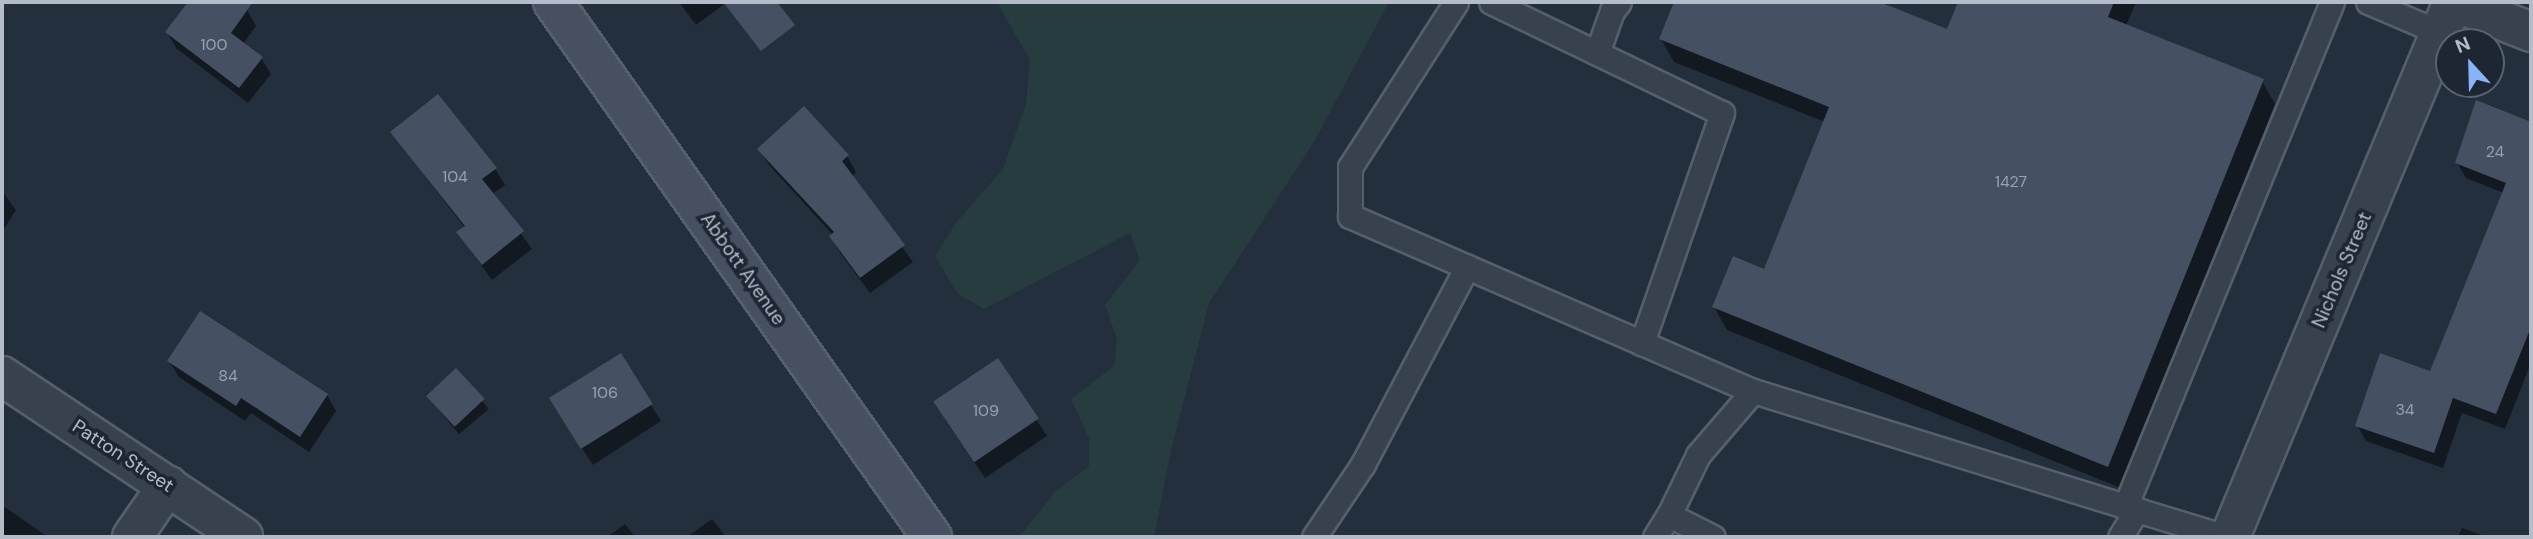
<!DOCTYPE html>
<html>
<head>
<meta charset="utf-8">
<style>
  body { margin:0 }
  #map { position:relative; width:2533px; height:539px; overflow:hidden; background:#242f3e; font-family:"DM Sans",sans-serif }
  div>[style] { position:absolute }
  .green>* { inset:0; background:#263c3f }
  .shadow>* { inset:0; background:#0007; transform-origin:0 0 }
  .building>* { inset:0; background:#455162; transform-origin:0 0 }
  .roads { filter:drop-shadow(2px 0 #565f6c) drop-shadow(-2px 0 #565f6c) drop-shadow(0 2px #565f6c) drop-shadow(0 -2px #565f6c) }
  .service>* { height:23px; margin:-11.5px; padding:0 11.5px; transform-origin:11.5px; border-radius:11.5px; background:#38414e }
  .minor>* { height:38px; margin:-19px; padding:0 19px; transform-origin:19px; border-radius:19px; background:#38414e }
  .tertiary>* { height:38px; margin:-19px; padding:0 19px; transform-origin:19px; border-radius:19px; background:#38414e }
  .secondary>* { height:38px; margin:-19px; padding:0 19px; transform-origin:19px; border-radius:19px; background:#465061 }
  span { translate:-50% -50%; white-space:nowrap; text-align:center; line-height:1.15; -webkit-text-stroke:7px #1d2633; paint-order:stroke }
  .number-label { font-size:16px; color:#98a1af }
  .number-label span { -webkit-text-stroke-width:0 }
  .street-label { font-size:19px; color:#b4bcc9 }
  .frame { position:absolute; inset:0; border:4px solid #b4bcc9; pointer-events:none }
  .north { position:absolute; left:2435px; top:28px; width:70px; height:70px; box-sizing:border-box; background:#1d2633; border:2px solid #59626f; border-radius:50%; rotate:338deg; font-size:19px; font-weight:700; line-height:28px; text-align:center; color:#b4bcc9 }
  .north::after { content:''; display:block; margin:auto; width:24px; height:32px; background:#8ab4f8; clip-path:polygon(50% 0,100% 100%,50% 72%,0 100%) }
</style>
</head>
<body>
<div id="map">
  <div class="green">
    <i style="clip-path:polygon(997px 2px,1389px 2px,1314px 142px,1209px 303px,1171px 450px,1154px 537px,1019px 537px,1055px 492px,1089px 466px,1089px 438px,1071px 399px,1114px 366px,1117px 339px,1105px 305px,1140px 260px,1130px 233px,984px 309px,958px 294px,935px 256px,956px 223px,1003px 169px,1026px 104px,1030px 60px)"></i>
  </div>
  <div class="shadow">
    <i style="clip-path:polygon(190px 2px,236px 2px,247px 10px,256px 26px,243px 44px,261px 58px,271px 74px,248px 103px,176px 48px,167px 32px)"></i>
    <i style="clip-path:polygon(679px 2px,727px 2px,696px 25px)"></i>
    <i style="clip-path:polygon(1676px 2px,1889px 2px,1887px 7px,1948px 31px,1960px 2px,2136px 2px,2126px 26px,2262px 81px,2275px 104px,2121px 488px,1727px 330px,1714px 307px,1765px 271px,1825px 122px,1674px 62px,1661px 39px)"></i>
    <i style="clip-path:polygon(2477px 103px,2531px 124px,2531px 363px,2505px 429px,2462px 413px,2443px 468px,2366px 441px,2357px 425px,2431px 373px,2504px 193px,2466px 178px,2457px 163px)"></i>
    <i style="clip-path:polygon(392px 133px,495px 169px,505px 185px,492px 194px,532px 249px,492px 280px,458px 233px,465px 228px)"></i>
    <i style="clip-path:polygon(759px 149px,847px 156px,856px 172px,851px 177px,913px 262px,870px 293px,840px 253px,831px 237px,833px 235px,769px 165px)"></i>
    <i style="clip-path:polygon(2px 191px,16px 210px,2px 232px)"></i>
    <i style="clip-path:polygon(620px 355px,661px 421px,593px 465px,562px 418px)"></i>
    <i style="clip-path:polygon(169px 361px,327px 395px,336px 411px,309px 452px,251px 413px,245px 421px,179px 377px)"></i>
    <i style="clip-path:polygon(998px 361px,1047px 436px,985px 478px,945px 419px)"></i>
    <i style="left:456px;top:370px;width:51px;height:39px;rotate:50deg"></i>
    <i style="clip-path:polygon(2px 505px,45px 535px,46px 537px,2px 537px)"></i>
    <i style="clip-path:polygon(712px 519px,726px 537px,687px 537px)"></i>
    <i style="clip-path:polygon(625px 524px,635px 537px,607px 537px)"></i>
    <i style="clip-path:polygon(2462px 528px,2487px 537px,2458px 537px)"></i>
  </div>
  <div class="building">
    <i style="clip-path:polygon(188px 2px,253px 2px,231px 33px,263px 57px,239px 88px,165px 32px)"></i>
    <i style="clip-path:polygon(723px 2px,777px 2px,795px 25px,761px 51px)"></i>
    <i style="clip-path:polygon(1674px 2px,1880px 2px,1947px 29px,1958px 2px,2114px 2px,2108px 17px,2264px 79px,2108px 467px,1712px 307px,1733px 256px,1764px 269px,1829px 107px,1659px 39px)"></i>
    <i style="clip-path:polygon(438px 94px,497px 168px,482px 179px,524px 231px,482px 265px,456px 232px,465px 226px,390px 132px)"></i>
    <i style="clip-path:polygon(2476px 100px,2531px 122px,2531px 327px,2496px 414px,2453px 398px,2434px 453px,2355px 426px,2380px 353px,2430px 371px,2506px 183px,2455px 163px)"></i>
    <i style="clip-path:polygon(804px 106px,849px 155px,842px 161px,905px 245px,860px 278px,829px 236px,834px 232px,757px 149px)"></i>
    <i style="clip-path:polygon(200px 311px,328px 394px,300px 437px,241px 398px,236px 406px,167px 361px)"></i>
    <i style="left:621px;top:353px;width:60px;height:85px;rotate:58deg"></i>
    <i style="left:998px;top:358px;width:73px;height:78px;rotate:56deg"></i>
    <i style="left:456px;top:368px;width:42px;height:41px;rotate:47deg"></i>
  </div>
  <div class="roads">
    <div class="service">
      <i style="left:1456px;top:2px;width:196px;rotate:122.7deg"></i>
      <i style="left:1350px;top:167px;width:49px;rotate:90deg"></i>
      <i style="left:1350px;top:216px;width:439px;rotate:23.5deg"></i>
      <i style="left:1753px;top:391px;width:402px;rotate:17.2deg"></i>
      <i style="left:1491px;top:2px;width:256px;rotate:25.7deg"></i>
      <i style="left:1722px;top:113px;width:244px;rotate:109.2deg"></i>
      <i style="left:2368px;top:2px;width:79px;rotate:23deg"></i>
      <i style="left:1597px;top:53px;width:45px;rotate:-70.3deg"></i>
      <i style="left:1612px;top:11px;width:11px;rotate:-52deg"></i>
      <i style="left:2125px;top:507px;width:546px;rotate:-67.71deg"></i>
      <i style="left:1669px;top:515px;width:67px;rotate:-64.2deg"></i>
      <i style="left:1698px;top:455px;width:84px;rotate:-49.3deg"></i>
      <i style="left:1314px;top:537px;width:88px;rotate:-56.1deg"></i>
      <i style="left:1363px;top:464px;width:223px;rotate:-62.2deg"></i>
      <i style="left:1655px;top:537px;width:26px;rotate:-58deg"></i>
      <i style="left:1669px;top:515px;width:49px;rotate:26.6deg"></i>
      <i style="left:2120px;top:537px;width:32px;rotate:-58deg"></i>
      <i style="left:2137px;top:510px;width:93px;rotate:16.9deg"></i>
    </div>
    <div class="minor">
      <i style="left:2455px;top:2px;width:82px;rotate:21.5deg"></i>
      <i style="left:2px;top:376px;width:290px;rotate:33.7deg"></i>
      <i style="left:132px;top:537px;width:63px;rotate:-55.3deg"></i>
    </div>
    <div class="tertiary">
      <i style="left:2230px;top:537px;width:580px;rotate:-67.37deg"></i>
    </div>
    <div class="secondary">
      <i style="left:553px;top:2px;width:656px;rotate:54.69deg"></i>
    </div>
  </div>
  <div class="number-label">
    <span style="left:214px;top:45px">100</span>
    <span style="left:2495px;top:152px">24</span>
    <span style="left:455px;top:177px">104</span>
    <span style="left:2011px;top:182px">1427</span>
    <span style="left:228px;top:376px">84</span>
    <span style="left:605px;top:393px">106</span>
    <span style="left:2405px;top:410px">34</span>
    <span style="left:986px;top:411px">109</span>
  </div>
  <div class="street-label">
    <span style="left:743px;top:269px;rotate:55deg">Abbott Avenue</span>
    <span style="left:2342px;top:270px;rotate:-67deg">Nichols Street</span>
    <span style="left:123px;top:456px;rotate:33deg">Patton Street</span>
  </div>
  <div class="frame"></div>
  <div class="north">N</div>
</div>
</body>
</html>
